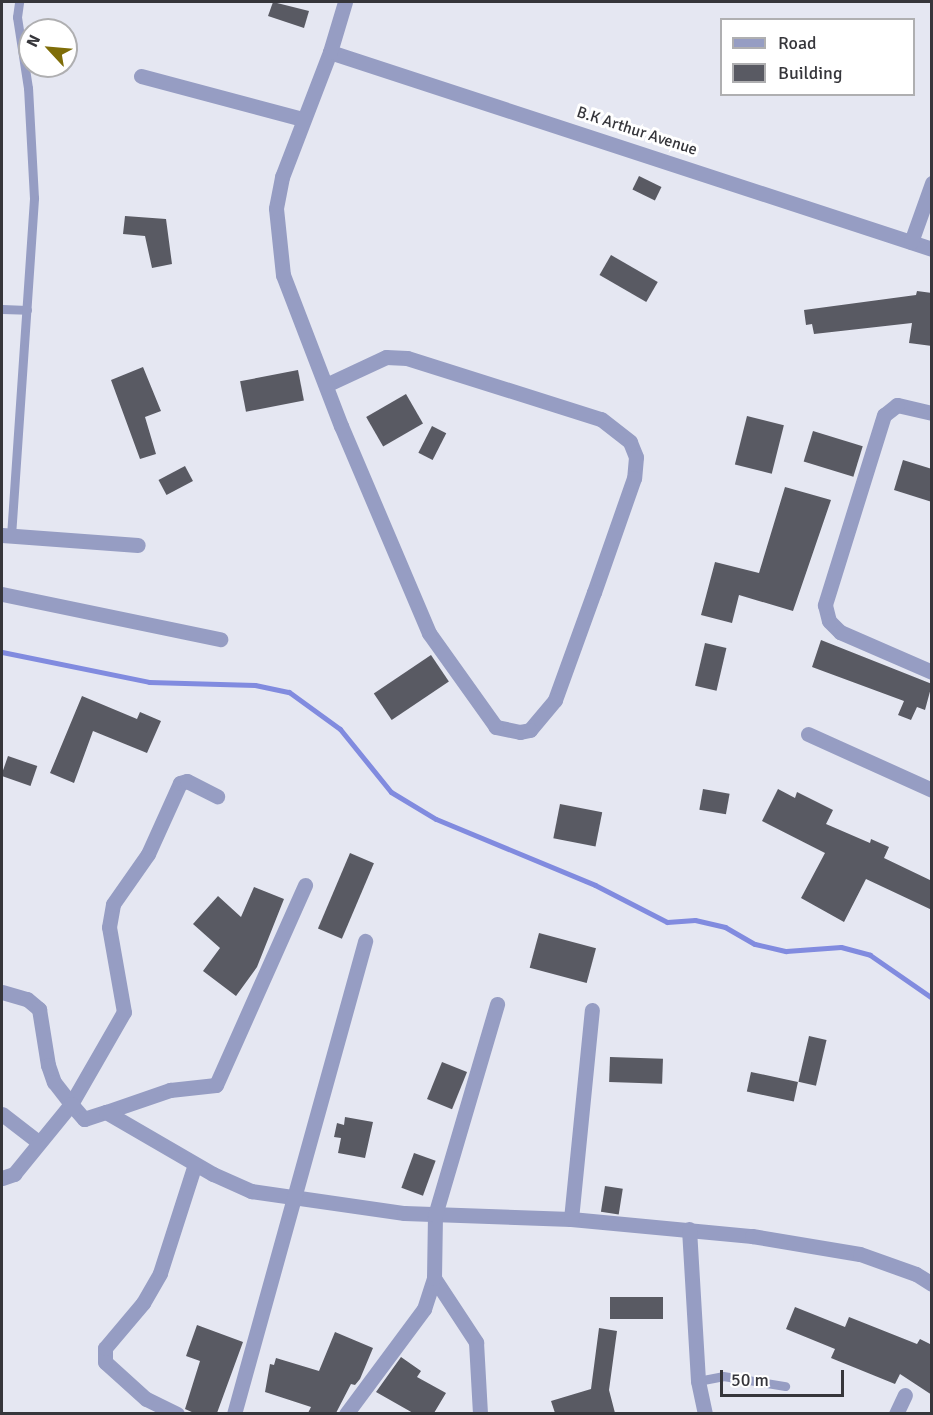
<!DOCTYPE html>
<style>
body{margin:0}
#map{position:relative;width:933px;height:1415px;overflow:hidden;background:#e5e7f2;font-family:Signika,sans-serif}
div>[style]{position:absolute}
.stream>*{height:5px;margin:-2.5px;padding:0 2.5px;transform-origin:2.5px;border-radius:2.5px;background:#818bdf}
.building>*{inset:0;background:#595a63;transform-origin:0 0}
.lane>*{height:9px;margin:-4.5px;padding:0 4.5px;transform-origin:4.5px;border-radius:4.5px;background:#969dc3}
.street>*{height:15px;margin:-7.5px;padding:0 7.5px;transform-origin:7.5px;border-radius:7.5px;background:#969dc3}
span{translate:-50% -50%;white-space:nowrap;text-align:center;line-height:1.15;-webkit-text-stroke:6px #fff;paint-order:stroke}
.street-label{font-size:16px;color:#36363b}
.frame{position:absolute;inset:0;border:3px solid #36363b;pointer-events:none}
.legend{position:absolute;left:720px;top:18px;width:195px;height:78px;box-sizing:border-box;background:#fff;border:2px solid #afafb1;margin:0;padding:8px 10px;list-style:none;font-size:18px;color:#36363b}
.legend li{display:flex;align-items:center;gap:12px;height:30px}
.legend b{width:30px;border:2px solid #afafb1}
.north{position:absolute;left:18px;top:18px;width:60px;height:60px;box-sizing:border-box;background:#fff;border:2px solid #afafb1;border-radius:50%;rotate:296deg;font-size:16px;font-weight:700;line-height:24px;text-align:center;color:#36363b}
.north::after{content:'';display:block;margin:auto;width:21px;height:27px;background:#7f6d08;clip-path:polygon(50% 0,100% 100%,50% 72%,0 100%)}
.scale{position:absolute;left:720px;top:1370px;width:124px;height:27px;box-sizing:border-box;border:3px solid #36363b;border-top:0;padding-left:8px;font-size:18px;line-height:21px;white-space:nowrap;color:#36363b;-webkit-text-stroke:4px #fff;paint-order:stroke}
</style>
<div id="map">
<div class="stream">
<div style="left:2px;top:652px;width:150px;rotate:11.5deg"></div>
<div style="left:149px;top:682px;width:106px;rotate:1.6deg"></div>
<div style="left:255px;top:685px;width:35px;rotate:12deg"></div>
<div style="left:289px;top:692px;width:63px;rotate:36deg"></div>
<div style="left:340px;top:729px;width:81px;rotate:51deg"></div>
<div style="left:391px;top:792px;width:52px;rotate:31deg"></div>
<div style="left:436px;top:819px;width:172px;rotate:22.5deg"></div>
<div style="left:595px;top:885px;width:81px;rotate:27.2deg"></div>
<div style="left:667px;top:922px;width:28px;rotate:-4deg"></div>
<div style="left:695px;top:920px;width:31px;rotate:13deg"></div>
<div style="left:725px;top:927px;width:34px;rotate:30deg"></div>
<div style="left:755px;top:944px;width:32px;rotate:13deg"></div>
<div style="left:786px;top:951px;width:55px;rotate:-4.2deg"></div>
<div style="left:841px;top:947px;width:30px;rotate:15deg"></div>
<div style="left:870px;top:955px;width:75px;rotate:34.7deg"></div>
</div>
<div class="building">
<div style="clip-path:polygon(273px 2px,309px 11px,304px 28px,268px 16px)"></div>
<div style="left:639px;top:176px;width:25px;height:15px;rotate:26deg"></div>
<div style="clip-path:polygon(125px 216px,166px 219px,172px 264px,152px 268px,145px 236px,123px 234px)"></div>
<div style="left:611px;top:255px;width:54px;height:23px;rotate:30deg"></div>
<div style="clip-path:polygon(917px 291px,932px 293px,932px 346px,909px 343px,912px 323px,814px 334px,812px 324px,806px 325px,804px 310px,916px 295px)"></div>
<div style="clip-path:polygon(143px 367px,161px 411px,145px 417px,156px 454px,140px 459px,111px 380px)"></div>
<div style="left:298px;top:370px;width:31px;height:59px;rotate:79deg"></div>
<div style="left:406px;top:394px;width:34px;height:46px;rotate:60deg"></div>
<div style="left:747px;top:416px;width:38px;height:50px;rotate:14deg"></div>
<div style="left:432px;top:426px;width:16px;height:30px;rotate:27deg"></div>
<div style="left:813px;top:431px;width:52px;height:32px;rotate:17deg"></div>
<div style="clip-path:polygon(903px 460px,932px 469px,932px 502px,894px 490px)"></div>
<div style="left:185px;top:466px;width:17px;height:30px;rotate:62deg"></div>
<div style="clip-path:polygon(785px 487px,831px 500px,793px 611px,739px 595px,732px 623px,701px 615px,715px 562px,759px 573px)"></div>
<div style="clip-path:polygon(821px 640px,932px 684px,925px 710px,917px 707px,911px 720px,898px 715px,904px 701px,812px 667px)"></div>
<div style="left:705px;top:643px;width:22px;height:44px;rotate:13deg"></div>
<div style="left:431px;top:655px;width:32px;height:69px;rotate:56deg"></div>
<div style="clip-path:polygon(82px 696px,137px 719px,140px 712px,161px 721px,147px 753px,93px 731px,74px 783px,50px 773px)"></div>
<div style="left:8px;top:756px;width:31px;height:21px;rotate:19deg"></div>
<div style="left:703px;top:789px;width:27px;height:21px;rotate:10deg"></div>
<div style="clip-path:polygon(778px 789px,795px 798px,797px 792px,833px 810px,826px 824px,870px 843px,871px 839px,889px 847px,884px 858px,932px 881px,932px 910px,866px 879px,844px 922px,801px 898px,825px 853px,762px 821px)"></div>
<div style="left:560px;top:804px;width:43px;height:35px;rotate:11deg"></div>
<div style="left:350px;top:853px;width:26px;height:82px;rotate:23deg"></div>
<div style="clip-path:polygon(254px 887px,284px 899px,257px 967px,236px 996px,203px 971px,220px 948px,193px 924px,218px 896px,241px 917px)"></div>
<div style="left:539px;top:933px;width:59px;height:36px;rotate:15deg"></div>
<div style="left:809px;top:1036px;width:18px;height:47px;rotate:13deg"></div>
<div style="left:610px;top:1057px;width:53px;height:25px;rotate:2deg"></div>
<div style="left:442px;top:1062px;width:27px;height:40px;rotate:22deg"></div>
<div style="left:751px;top:1072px;width:48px;height:20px;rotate:12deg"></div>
<div style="clip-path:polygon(345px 1117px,373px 1122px,365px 1158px,338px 1153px,341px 1138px,334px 1137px,337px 1123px,344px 1125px)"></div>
<div style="left:414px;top:1153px;width:23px;height:37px;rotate:20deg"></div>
<div style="left:605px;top:1186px;width:18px;height:26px;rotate:9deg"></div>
<div style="left:663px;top:1297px;width:22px;height:53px;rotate:90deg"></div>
<div style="clip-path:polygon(795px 1307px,845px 1327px,849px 1317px,917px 1344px,920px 1339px,932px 1345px,932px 1395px,900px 1374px,895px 1384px,831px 1358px,835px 1349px,786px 1329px)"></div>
<div style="clip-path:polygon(197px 1325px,243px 1342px,217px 1413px,194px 1413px,185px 1409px,200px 1361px,186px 1356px)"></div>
<div style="clip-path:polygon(599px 1328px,617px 1331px,609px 1390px,615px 1413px,555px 1413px,551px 1401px,591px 1389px)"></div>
<div style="clip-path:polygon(335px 1332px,373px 1348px,360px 1379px,355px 1385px,351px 1384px,336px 1413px,308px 1413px,311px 1407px,265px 1392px,270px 1364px,274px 1365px,276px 1358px,319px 1371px)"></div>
<div style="clip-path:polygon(401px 1357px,421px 1371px,417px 1377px,446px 1393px,434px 1413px,413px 1413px,376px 1392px)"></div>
</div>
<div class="lane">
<div style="left:2px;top:309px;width:25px;rotate:2deg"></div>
<div style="left:11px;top:536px;width:339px;rotate:-86.1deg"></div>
<div style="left:34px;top:198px;width:110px;rotate:-93.1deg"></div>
<div style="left:28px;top:88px;width:72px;rotate:-98.8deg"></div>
<div style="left:17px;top:17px;width:15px;rotate:-82deg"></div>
<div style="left:698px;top:1381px;width:25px;rotate:-11deg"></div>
<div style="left:723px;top:1376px;width:63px;rotate:9.2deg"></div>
</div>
<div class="street">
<div style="left:330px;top:52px;width:633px;rotate:18.12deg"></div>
<div style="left:141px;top:76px;width:168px;rotate:14.9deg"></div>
<div style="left:911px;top:242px;width:63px;rotate:-70.4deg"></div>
<div style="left:326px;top:385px;width:66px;rotate:-25deg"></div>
<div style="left:386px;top:357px;width:21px;rotate:3deg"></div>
<div style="left:407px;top:358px;width:203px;rotate:17.5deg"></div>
<div style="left:601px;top:419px;width:37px;rotate:38deg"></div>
<div style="left:630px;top:442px;width:16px;rotate:68deg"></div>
<div style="left:636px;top:457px;width:21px;rotate:95deg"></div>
<div style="left:634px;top:478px;width:121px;rotate:109.3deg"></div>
<div style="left:594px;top:592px;width:115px;rotate:109.9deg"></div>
<div style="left:555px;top:700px;width:39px;rotate:130deg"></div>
<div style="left:530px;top:730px;width:10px;rotate:169deg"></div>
<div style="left:520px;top:732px;width:25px;rotate:-168deg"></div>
<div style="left:496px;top:727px;width:115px;rotate:-125.5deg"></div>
<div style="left:429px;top:633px;width:225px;rotate:-113deg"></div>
<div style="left:341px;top:426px;width:162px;rotate:-111deg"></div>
<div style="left:283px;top:275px;width:67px;rotate:-96deg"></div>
<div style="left:276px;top:208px;width:32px;rotate:-79deg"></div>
<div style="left:282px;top:177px;width:134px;rotate:-69deg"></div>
<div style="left:330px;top:52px;width:52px;rotate:-73.3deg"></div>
<div style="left:932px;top:413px;width:36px;rotate:-167deg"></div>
<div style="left:897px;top:405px;width:16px;rotate:142deg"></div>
<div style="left:884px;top:415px;width:199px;rotate:107.3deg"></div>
<div style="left:825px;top:605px;width:16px;rotate:76deg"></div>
<div style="left:829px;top:621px;width:16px;rotate:45deg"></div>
<div style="left:840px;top:632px;width:100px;rotate:23.5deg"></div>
<div style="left:2px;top:535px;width:136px;rotate:4.2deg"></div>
<div style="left:2px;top:594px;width:223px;rotate:11.7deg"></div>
<div style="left:808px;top:734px;width:136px;rotate:24.3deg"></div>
<div style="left:2px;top:992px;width:26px;rotate:16deg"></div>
<div style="left:27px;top:999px;width:16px;rotate:40deg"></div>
<div style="left:39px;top:1009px;width:57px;rotate:80.9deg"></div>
<div style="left:48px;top:1065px;width:18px;rotate:71deg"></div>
<div style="left:54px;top:1082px;width:28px;rotate:52deg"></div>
<div style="left:71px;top:1104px;width:106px;rotate:-60.1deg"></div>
<div style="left:124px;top:1012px;width:86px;rotate:-100deg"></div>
<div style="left:109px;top:927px;width:23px;rotate:-80deg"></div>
<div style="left:113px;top:904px;width:61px;rotate:-55deg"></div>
<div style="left:148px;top:854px;width:78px;rotate:-65.7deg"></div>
<div style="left:180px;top:783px;width:7px;rotate:-16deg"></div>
<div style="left:187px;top:781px;width:34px;rotate:27deg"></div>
<div style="left:106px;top:1112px;width:68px;rotate:-19deg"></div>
<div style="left:170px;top:1090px;width:46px;rotate:-6.2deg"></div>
<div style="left:216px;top:1085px;width:219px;rotate:-66deg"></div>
<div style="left:2px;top:1114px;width:44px;rotate:37.6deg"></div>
<div style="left:2px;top:1178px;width:13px;rotate:-18deg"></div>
<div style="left:14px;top:1174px;width:90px;rotate:-50.8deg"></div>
<div style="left:71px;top:1104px;width:20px;rotate:49deg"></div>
<div style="left:84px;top:1119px;width:23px;rotate:-18deg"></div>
<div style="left:106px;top:1112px;width:124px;rotate:30.1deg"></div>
<div style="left:213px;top:1174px;width:42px;rotate:24.1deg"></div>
<div style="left:251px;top:1191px;width:155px;rotate:8.2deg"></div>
<div style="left:404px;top:1213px;width:167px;rotate:2.1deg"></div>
<div style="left:571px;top:1219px;width:182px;rotate:5.4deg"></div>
<div style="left:752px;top:1236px;width:109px;rotate:9.5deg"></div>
<div style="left:860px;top:1254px;width:59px;rotate:19.7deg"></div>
<div style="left:916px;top:1274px;width:19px;rotate:32deg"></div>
<div style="left:571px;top:1219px;width:210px;rotate:-84.3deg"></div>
<div style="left:689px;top:1229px;width:152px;rotate:86.6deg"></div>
<div style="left:698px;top:1381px;width:34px;rotate:78deg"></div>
<div style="left:434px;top:1278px;width:77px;rotate:56.7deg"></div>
<div style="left:476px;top:1342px;width:72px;rotate:86.8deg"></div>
<div style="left:177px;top:1414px;width:34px;rotate:-154deg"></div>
<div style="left:146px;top:1399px;width:55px;rotate:-137.9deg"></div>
<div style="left:105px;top:1362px;width:14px;rotate:-90deg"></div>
<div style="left:105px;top:1348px;width:59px;rotate:-49.8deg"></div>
<div style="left:143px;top:1303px;width:34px;rotate:-60deg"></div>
<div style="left:160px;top:1273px;width:114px;rotate:-72.2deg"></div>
<div style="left:234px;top:1414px;width:491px;rotate:-74.5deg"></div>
<div style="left:346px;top:1414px;width:131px;rotate:-53.4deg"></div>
<div style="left:424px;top:1309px;width:33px;rotate:-72deg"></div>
<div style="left:434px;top:1278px;width:63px;rotate:-89.1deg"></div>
<div style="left:435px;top:1215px;width:220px;rotate:-73.6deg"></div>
<div style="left:896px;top:1414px;width:21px;rotate:-65deg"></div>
</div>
<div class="street-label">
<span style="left:637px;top:131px;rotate:18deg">B.K Arthur Avenue</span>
</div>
<div class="frame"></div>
<ul class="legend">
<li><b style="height:8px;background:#969dc3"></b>Road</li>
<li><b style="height:16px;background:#595a63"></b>Building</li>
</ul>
<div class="north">N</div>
<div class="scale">50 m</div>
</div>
